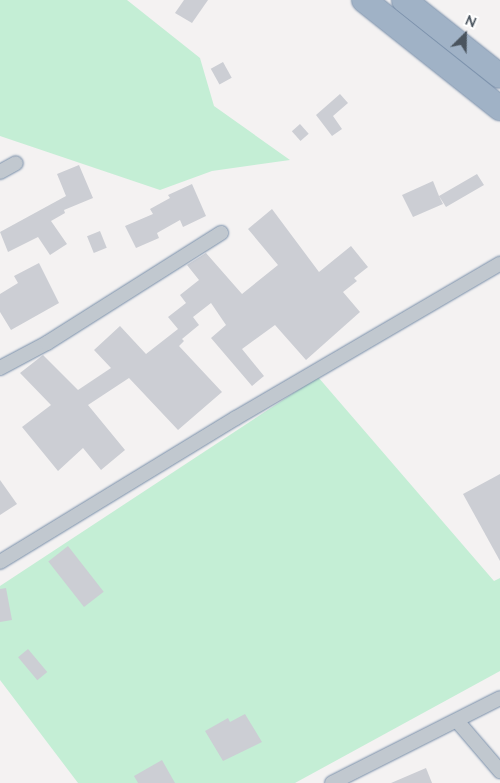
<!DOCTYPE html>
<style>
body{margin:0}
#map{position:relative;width:500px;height:783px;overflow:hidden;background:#f4f2f2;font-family:Mulish,sans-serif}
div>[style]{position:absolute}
.green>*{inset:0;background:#c4eed5}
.building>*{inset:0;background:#ccced4;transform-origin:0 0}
.roads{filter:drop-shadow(0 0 1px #788ea9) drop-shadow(0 0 1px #788ea9)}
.minor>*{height:14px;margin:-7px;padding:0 7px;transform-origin:7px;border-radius:7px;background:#c1c8cf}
.trunk>*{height:24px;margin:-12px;padding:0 12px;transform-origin:12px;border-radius:12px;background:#a0b2c6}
span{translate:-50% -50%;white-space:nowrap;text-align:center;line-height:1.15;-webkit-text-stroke:4px #fff;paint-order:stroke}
.north{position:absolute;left:440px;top:10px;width:50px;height:50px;-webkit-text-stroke:4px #fff;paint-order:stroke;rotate:23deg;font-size:14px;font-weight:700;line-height:20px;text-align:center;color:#4a545e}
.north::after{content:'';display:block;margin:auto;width:18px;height:22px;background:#4a545e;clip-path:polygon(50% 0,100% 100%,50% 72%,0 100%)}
</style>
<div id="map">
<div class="green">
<div style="clip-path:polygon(0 0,127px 0,200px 58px,214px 106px,290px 160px,212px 171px,160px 190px,0 136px)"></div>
<div style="clip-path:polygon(318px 377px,494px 581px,500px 578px,500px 671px,295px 783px,78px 783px,0 680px,0 586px)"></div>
</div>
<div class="building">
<div style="clip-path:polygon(184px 0,208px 0,192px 23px,175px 13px)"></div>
<div style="left:223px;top:62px;width:18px;height:14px;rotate:61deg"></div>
<div style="clip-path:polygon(340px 94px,348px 103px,333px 116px,342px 129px,332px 136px,316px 115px)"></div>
<div style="left:300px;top:124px;width:13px;height:11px;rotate:48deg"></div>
<div style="clip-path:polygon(79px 165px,93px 198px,64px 210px,65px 213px,51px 221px,67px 244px,50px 255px,38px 237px,8px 252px,0 232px,66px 196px,57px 174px)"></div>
<div style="clip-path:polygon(477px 174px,484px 185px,446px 207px,439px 196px,443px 204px,413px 217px,402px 195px,433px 181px,439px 196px)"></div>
<div style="clip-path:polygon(192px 184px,206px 216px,183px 227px,180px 220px,157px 233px,159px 238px,136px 248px,125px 226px,153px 214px,150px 209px,170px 198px,168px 195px)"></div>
<div style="clip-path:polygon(272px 209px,319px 272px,351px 246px,368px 267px,354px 278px,357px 281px,343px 292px,360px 312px,306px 360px,275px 325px,242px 349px,264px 376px,252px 386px,211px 338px,226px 325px,211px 303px,193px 317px,199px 325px,182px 339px,184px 341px,179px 346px,222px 392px,178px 430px,129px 378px,88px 405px,125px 450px,101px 470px,83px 448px,58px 471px,22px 427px,51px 405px,20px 373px,43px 355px,78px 390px,111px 368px,94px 350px,120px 326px,146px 354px,178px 329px,168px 317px,186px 303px,180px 295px,199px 280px,187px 265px,206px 253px,242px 294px,278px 265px,248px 229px)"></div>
<div style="left:100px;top:231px;width:18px;height:14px;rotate:68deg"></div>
<div style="clip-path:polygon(39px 263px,59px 303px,11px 330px,0 312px,0 294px,18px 283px,14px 276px)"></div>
<div style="clip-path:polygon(500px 474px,500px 561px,463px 494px)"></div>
<div style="clip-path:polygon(0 480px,17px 504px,0 515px)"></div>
<div style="left:68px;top:546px;width:58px;height:25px;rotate:52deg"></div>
<div style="clip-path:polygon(6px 588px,12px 620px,0 622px,0 589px)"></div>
<div style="left:28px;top:649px;width:30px;height:13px;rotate:50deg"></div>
<div style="clip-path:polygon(245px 714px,262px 742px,223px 761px,205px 731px,228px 718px,230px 722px)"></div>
<div style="clip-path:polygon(162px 760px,175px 783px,138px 783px,134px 776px)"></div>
<div style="clip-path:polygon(426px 768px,432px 783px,391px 783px)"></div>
</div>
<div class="roads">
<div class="minor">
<div style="left:0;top:172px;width:18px;rotate:-29deg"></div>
<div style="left:0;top:368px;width:53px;rotate:-28deg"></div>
<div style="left:47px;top:343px;width:206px;rotate:-32.3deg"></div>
<div style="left:0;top:562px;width:276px;rotate:-31.4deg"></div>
<div style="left:236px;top:418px;width:306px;rotate:-30.3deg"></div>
<div style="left:458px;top:722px;width:65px;rotate:49.4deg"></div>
<div style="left:332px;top:783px;width:188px;rotate:-26.8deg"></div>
</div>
<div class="trunk">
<div style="left:364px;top:0;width:174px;rotate:38.5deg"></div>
<div style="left:404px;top:0;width:122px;rotate:38.4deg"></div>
</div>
</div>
<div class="north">N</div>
</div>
